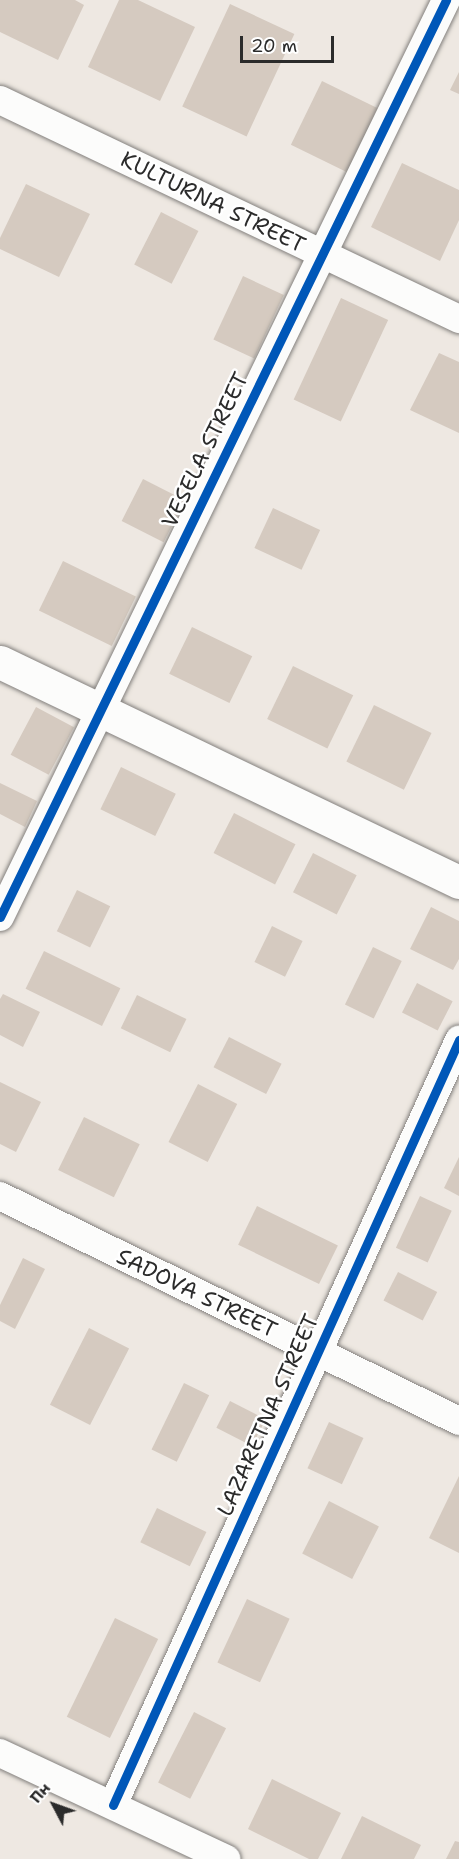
<!DOCTYPE html>
<meta charset="utf-8">
<style>
body{margin:0}
#map{position:relative;width:459px;height:1859px;overflow:hidden;background:#eee8e2;font-family:"Shantell Sans",sans-serif}
div>[style]{position:absolute}
.building>*{inset:0;background:#d5cac0;transform-origin:0 0}
.roads{filter:drop-shadow(0 0 2px #83807d) drop-shadow(0 0 2px #83807d)}
.street>*{height:28px;margin:-14px;padding:0 14px;transform-origin:14px;border-radius:14px;background:#fcfcfb}
.secondary>*{height:33px;margin:-16.5px;padding:0 16.5px;transform-origin:16.5px;border-radius:16.5px;background:#fcfcfb}
.cycleway>*{height:9px;margin:-4.5px;padding:0 4.5px;transform-origin:4.5px;border-radius:4.5px;background:#0057b8}
span{translate:-50% -50%;white-space:nowrap;text-align:center;line-height:1.15;-webkit-text-stroke:5px #fff;paint-order:stroke}
.street-label{font-size:22px;color:#2b2b2b}
.north{position:absolute;left:24px;top:1775px;width:60px;height:60px;-webkit-text-stroke:4px #fff;paint-order:stroke;rotate:311deg;font-size:16px;font-weight:700;line-height:24px;text-align:center;color:#2b2b2b}
.north::after{content:'';display:block;margin:auto;width:21px;height:27px;background:#2b2b2b;clip-path:polygon(50% 0,100% 100%,50% 72%,0 100%)}
.scale{position:absolute;left:240px;top:36px;width:94px;height:27px;box-sizing:border-box;border:3px solid #2b2b2b;border-top:0;padding-left:8px;font-size:18px;line-height:21px;white-space:nowrap;color:#2b2b2b;-webkit-text-stroke:4px #fff;paint-order:stroke}
</style>
<div id="map">
<div class="building">
<div style="clip-path:polygon(0 0,75px 0,84px 5px,58px 60px,0 32px)"></div>
<div style="clip-path:polygon(119px 0,138px 0,195px 27px,160px 101px,88px 67px)"></div>
<div style="left:230px;top:4px;width:71px;height:113px;rotate:25deg"></div>
<div style="clip-path:polygon(459px 72px,459px 94px,450px 90px)"></div>
<div style="left:322px;top:81px;width:62px;height:71px;rotate:26deg"></div>
<div style="clip-path:polygon(402px 163px,459px 190px,459px 220px,440px 261px,371px 227px)"></div>
<div style="clip-path:polygon(26px 184px,90px 214px,59px 277px,0 249px,0 238px)"></div>
<div style="left:161px;top:212px;width:42px;height:59px;rotate:27deg"></div>
<div style="left:243px;top:276px;width:45px;height:70px;rotate:25deg"></div>
<div style="left:341px;top:298px;width:52px;height:112px;rotate:25deg"></div>
<div style="clip-path:polygon(439px 353px,459px 362px,459px 433px,410px 410px)"></div>
<div style="left:143px;top:479px;width:47px;height:47px;rotate:27deg"></div>
<div style="left:273px;top:508px;width:52px;height:44px;rotate:25deg"></div>
<div style="left:63px;top:561px;width:81px;height:55px;rotate:26deg"></div>
<div style="left:192px;top:627px;width:67px;height:52px;rotate:26deg"></div>
<div style="left:293px;top:666px;width:67px;height:59px;rotate:26deg"></div>
<div style="left:374px;top:705px;width:64px;height:63px;rotate:26deg"></div>
<div style="left:36px;top:707px;width:43px;height:54px;rotate:28deg"></div>
<div style="left:121px;top:767px;width:61px;height:47px;rotate:26deg"></div>
<div style="clip-path:polygon(0 783px,37px 801px,25px 827px,0 814px)"></div>
<div style="left:234px;top:813px;width:69px;height:45px;rotate:27deg"></div>
<div style="left:313px;top:853px;width:49px;height:44px;rotate:27deg"></div>
<div style="left:77px;top:890px;width:37px;height:46px;rotate:26deg"></div>
<div style="clip-path:polygon(431px 907px,459px 921px,459px 959px,453px 970px,410px 949px)"></div>
<div style="left:272px;top:926px;width:34px;height:40px;rotate:26deg"></div>
<div style="left:373px;top:947px;width:32px;height:64px;rotate:26deg"></div>
<div style="left:44px;top:951px;width:85px;height:42px;rotate:26deg"></div>
<div style="left:417px;top:983px;width:40px;height:33px;rotate:27deg"></div>
<div style="clip-path:polygon(3px 994px,40px 1012px,23px 1047px,0 1035px,0 999px)"></div>
<div style="left:137px;top:995px;width:55px;height:37px;rotate:26deg"></div>
<div style="left:229px;top:1037px;width:59px;height:34px;rotate:27deg"></div>
<div style="clip-path:polygon(0 1082px,41px 1102px,16px 1152px,0 1144px)"></div>
<div style="left:198px;top:1084px;width:44px;height:65px;rotate:27deg"></div>
<div style="left:84px;top:1117px;width:62px;height:59px;rotate:26deg"></div>
<div style="clip-path:polygon(459px 1157px,459px 1196px,444px 1188px)"></div>
<div style="left:420px;top:1196px;width:35px;height:57px;rotate:25deg"></div>
<div style="left:257px;top:1206px;width:90px;height:43px;rotate:26deg"></div>
<div style="clip-path:polygon(23px 1258px,45px 1269px,15px 1329px,0 1321px,0 1305px)"></div>
<div style="left:398px;top:1272px;width:44px;height:32px;rotate:27deg"></div>
<div style="left:89px;top:1328px;width:45px;height:86px;rotate:27deg"></div>
<div style="left:184px;top:1383px;width:28px;height:74px;rotate:26deg"></div>
<div style="left:230px;top:1401px;width:40px;height:30px;rotate:27deg"></div>
<div style="left:329px;top:1422px;width:38px;height:51px;rotate:25deg"></div>
<div style="clip-path:polygon(459px 1476px,459px 1553px,429px 1538px)"></div>
<div style="left:329px;top:1501px;width:56px;height:59px;rotate:27deg"></div>
<div style="left:157px;top:1508px;width:55px;height:38px;rotate:26deg"></div>
<div style="left:247px;top:1599px;width:47px;height:70px;rotate:25deg"></div>
<div style="left:115px;top:1618px;width:48px;height:110px;rotate:26deg"></div>
<div style="left:194px;top:1712px;width:36px;height:79px;rotate:27deg"></div>
<div style="clip-path:polygon(272px 1779px,341px 1813px,318px 1859px,309px 1859px,248px 1829px)"></div>
<div style="clip-path:polygon(362px 1816px,421px 1845px,414px 1859px,341px 1859px)"></div>
<div style="clip-path:polygon(455px 1841px,459px 1842px,459px 1859px,446px 1859px)"></div>
</div>
<div class="roads">
<div class="street">
<div style="left:0;top:100px;width:509px;rotate:25.51deg"></div>
<div style="left:0;top:917px;width:1020px;rotate:-64.06deg"></div>
<div style="left:0;top:1196px;width:511px;rotate:26.11deg"></div>
<div style="left:0;top:1753px;width:250px;rotate:25.1deg"></div>
<div style="left:113px;top:1805px;width:840px;rotate:-65.66deg"></div>
</div>
<div class="secondary">
<div style="left:0;top:662px;width:509px;rotate:25.61deg"></div>
</div>
</div>
<div class="cycleway">
<div style="left:0;top:917px;width:1020px;rotate:-64.06deg"></div>
<div style="left:113px;top:1805px;width:840px;rotate:-65.66deg"></div>
</div>
<div class="street-label">
<span style="left:213px;top:202px;rotate:26deg">KULTURNA STREET</span>
<span style="left:205px;top:450px;rotate:-64deg">VESELA STREET</span>
<span style="left:197px;top:1293px;rotate:26deg">SADOVA STREET</span>
<span style="left:268px;top:1415px;rotate:-66deg">LAZARETNA STREET</span>
</div>
<div class="north">Пн</div>
<div class="scale">20 m</div>
</div>
